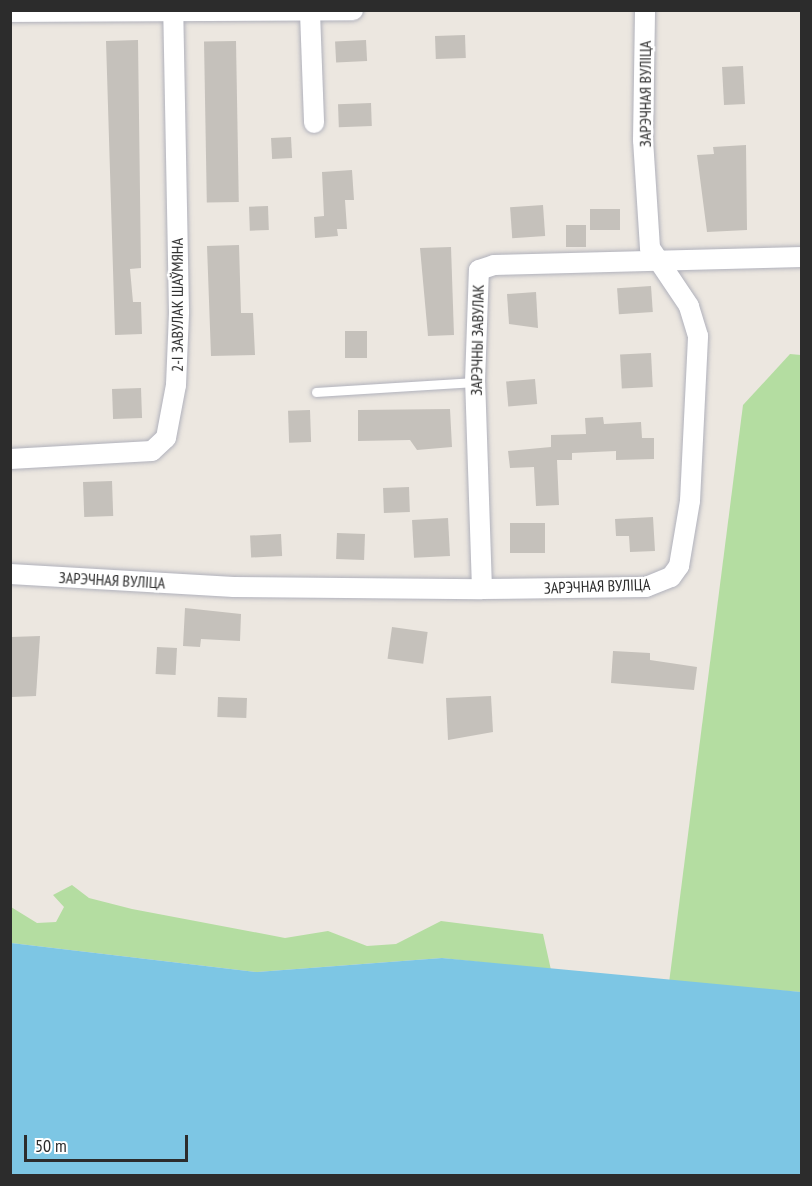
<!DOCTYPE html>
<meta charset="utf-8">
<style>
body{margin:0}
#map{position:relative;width:812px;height:1186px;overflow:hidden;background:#ece7e0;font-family:"PT Sans Narrow",sans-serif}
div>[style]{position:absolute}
.green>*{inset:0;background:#b4dda1}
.water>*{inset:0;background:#7dc6e4}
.building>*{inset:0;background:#c5c1bb;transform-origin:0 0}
.roads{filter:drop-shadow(0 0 2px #b0b1bb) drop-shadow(0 0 2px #b0b1bb)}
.service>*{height:9px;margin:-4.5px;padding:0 4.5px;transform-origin:4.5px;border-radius:4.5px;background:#fff}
.minor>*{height:20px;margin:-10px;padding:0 10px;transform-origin:10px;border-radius:10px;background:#fff}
span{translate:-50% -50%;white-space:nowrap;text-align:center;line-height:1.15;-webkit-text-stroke:4.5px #fff;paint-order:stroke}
.street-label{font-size:16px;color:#2c2c2c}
.frame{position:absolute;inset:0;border:12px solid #2c2c2c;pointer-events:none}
.scale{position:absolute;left:24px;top:1135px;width:164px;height:27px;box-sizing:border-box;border:3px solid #2c2c2c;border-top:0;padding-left:8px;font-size:18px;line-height:21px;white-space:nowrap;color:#2c2c2c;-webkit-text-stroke:4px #fff;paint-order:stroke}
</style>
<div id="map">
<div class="green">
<div style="clip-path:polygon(790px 354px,801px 355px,801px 992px,669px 983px,743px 405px)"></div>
<div style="clip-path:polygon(72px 885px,89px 898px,132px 909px,285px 938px,328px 931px,367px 946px,396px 944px,441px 921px,543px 934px,551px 970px,442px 958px,257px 972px,11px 943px,11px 907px,37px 923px,56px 922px,64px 907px,53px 895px)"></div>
</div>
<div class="water">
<div style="clip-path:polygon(11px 943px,257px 972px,442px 958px,801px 992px,801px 1175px,11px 1175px)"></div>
</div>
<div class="building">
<div style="left:465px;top:35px;width:23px;height:30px;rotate:88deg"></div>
<div style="clip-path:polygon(138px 40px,141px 268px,130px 269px,133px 302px,141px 302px,142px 334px,115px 335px,106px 41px)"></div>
<div style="left:366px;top:40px;width:21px;height:31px;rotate:87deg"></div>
<div style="left:236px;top:41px;width:161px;height:32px;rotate:89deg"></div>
<div style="left:743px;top:66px;width:38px;height:21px;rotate:87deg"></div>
<div style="left:371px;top:103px;width:23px;height:33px;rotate:88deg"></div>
<div style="left:291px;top:137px;width:21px;height:20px;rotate:87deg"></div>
<div style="clip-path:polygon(746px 145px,747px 230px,707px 232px,697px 155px,714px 154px,713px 147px)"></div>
<div style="clip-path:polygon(352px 170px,354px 200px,345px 200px,347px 229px,337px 229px,338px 236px,315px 238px,314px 217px,324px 216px,322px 172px)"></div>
<div style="left:543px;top:205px;width:31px;height:33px;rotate:86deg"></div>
<div style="left:268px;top:206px;width:24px;height:19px;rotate:88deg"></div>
<div style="left:590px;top:209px;width:30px;height:21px"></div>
<div style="left:566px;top:225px;width:20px;height:22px"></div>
<div style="clip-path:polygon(239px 245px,241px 313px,253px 313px,255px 355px,211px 356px,207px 246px)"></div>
<div style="clip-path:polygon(451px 247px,454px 335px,428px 336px,420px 248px)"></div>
<div style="left:651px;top:286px;width:26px;height:34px;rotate:86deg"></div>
<div style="clip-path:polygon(536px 292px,538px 328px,509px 324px,507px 294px)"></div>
<div style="left:345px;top:331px;width:22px;height:27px"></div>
<div style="left:651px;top:353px;width:34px;height:31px;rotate:87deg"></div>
<div style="left:535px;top:379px;width:25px;height:29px;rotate:85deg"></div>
<div style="left:141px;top:388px;width:30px;height:29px;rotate:88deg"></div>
<div style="clip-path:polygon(450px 409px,452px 447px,417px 450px,410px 440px,358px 441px,358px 410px)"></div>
<div style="left:310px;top:410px;width:32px;height:22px;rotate:88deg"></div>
<div style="clip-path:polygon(603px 417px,604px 424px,641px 422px,642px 438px,654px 438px,654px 459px,616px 460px,616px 451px,572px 453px,572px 460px,557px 460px,559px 505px,536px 506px,534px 467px,510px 468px,508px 451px,551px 447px,551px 435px,586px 434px,585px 418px)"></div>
<div style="left:112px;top:481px;width:35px;height:29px;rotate:88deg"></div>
<div style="left:409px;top:487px;width:25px;height:26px;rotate:88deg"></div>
<div style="clip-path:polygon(653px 517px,655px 551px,630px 552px,629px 536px,616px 536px,615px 519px)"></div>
<div style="left:448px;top:518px;width:38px;height:36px;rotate:87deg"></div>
<div style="left:510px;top:523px;width:35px;height:30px"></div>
<div style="left:337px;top:533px;width:28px;height:26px;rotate:2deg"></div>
<div style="left:281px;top:534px;width:22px;height:31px;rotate:87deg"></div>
<div style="clip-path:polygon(185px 608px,241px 614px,240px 641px,201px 639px,200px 647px,183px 646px)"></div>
<div style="left:392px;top:627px;width:36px;height:32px;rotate:8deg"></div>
<div style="clip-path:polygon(40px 636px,36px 696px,12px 697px,11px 637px)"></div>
<div style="left:157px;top:647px;width:20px;height:27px;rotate:3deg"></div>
<div style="clip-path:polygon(613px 651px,650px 653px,650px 660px,697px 667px,694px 690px,611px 683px)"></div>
<div style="clip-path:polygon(491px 696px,493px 732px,448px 740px,446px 698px)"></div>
<div style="left:218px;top:697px;width:29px;height:20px;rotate:2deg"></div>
</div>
<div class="roads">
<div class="service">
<div style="left:316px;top:392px;width:159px;rotate:-3.6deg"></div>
</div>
<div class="minor">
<div style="left:10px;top:12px;width:343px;rotate:-0.3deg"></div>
<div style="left:310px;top:12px;width:111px;rotate:87.9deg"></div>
<div style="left:10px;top:459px;width:142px;rotate:-3.2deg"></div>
<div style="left:152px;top:451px;width:19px;rotate:-43deg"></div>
<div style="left:166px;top:438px;width:54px;rotate:-79.3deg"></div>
<div style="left:176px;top:385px;width:73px;rotate:-87.6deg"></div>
<div style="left:179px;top:312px;width:302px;rotate:-91.1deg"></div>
<div style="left:10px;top:574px;width:224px;rotate:3.3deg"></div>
<div style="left:234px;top:587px;width:248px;rotate:0.5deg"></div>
<div style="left:482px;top:589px;width:164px;rotate:-0.7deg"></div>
<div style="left:646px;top:587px;width:27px;rotate:-22deg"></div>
<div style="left:671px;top:577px;width:14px;rotate:-54deg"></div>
<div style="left:679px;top:566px;width:66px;rotate:-80.4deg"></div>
<div style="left:690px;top:501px;width:165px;rotate:-87.2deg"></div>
<div style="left:698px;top:336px;width:31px;rotate:-107deg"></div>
<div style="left:689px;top:306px;width:70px;rotate:-123.9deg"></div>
<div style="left:650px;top:248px;width:108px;rotate:-93.7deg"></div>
<div style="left:643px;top:140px;width:130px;rotate:-89.1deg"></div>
<div style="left:482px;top:589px;width:207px;rotate:-91.9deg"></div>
<div style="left:475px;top:382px;width:112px;rotate:-88deg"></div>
<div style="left:479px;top:270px;width:16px;rotate:-18deg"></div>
<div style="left:494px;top:265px;width:308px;rotate:-1.5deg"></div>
</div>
</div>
<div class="street-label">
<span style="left:645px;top:94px;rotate:-90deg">ЗАРЭЧНАЯ ВУЛІЦА</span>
<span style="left:177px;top:305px;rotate:-90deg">2-І ЗАВУЛАК ШАЎМЯНА</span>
<span style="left:477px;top:340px;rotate:-89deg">ЗАРЭЧНЫ ЗАВУЛАК</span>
<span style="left:112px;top:580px;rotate:3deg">ЗАРЭЧНАЯ ВУЛІЦА</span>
<span style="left:597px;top:586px;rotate:-2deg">ЗАРЭЧНАЯ ВУЛІЦА</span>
</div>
<div class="frame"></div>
<div class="scale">50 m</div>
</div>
